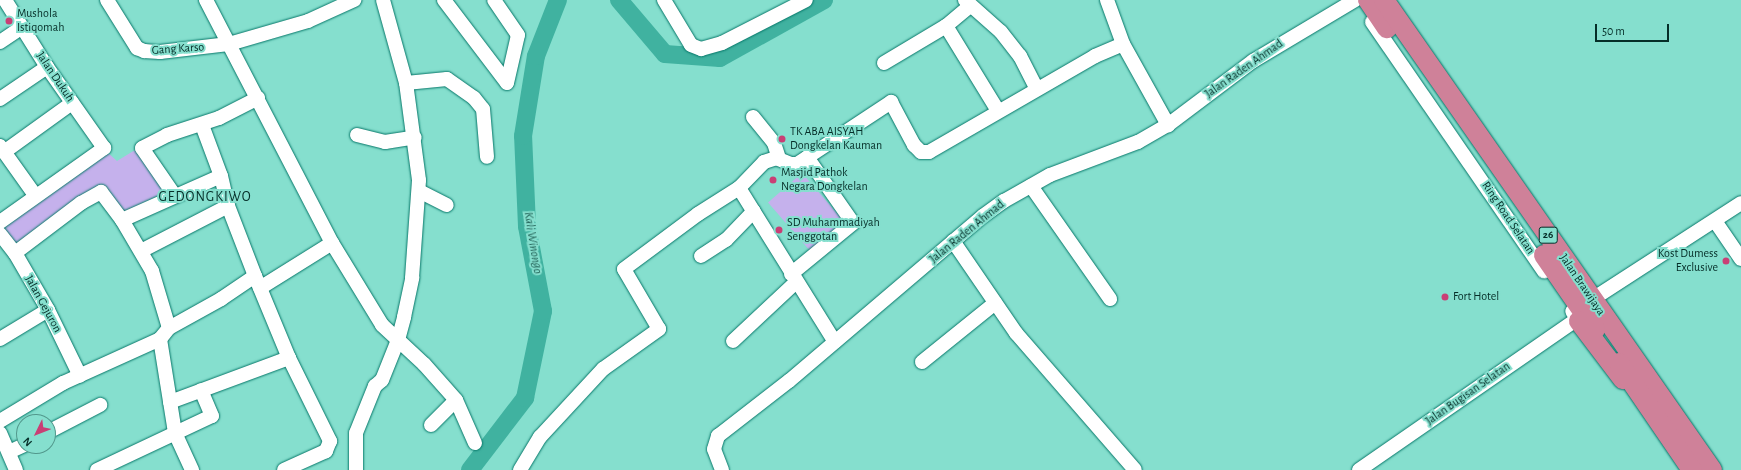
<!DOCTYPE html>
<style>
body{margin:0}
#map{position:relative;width:1741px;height:470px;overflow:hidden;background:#85dfce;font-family:"Alegreya Sans",sans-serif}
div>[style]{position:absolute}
.green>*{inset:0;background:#c5b1ec;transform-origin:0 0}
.river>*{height:18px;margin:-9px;padding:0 9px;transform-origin:9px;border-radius:9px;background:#40b2a0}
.roads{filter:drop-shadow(0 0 1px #077769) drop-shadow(0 0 1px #077769)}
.minor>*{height:14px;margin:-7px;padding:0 7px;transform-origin:7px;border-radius:7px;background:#fff}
.highway>*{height:20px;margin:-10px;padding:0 10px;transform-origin:10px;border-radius:10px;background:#cf8199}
.dots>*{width:11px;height:11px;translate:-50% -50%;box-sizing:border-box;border:2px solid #85dfce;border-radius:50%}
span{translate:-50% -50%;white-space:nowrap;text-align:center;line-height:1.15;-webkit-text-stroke:4px #85dfce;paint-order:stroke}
.shield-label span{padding:1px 3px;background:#85dfce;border:1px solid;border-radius:3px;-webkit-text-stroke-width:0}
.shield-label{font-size:11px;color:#052e28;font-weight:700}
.poi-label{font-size:12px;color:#052e28}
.left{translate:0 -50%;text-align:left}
.right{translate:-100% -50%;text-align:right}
.street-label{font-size:12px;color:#052e28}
.water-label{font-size:13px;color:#1f5d53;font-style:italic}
.quarter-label{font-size:14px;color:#052e28;letter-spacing:1px}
.north{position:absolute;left:16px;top:414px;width:40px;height:40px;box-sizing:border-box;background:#85dfce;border:1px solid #52988c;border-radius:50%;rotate:227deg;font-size:11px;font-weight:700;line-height:16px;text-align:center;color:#052e28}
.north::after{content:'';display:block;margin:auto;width:14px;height:18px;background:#c93f75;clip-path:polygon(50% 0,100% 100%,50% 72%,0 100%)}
.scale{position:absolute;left:1595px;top:24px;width:74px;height:18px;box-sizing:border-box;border:2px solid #052e28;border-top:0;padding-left:5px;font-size:12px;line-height:14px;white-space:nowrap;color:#052e28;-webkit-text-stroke:3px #85dfce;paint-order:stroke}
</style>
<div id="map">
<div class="green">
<div style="clip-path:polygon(140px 147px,169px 190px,118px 215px,101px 192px,16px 246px,0 226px,106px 151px,117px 161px)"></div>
<div style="left:802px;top:173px;width:65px;height:45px;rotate:49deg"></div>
</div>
<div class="river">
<div style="left:619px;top:0;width:71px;rotate:49.6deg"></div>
<div style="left:665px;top:54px;width:55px;rotate:4.2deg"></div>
<div style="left:720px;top:58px;width:119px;rotate:-29.1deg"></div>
<div style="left:470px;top:470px;width:91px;rotate:-52.6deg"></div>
<div style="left:525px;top:398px;width:89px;rotate:-78.3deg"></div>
<div style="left:543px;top:311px;width:86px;rotate:-100.7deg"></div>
<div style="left:527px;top:226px;width:90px;rotate:-92.5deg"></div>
<div style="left:523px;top:136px;width:81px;rotate:-80.8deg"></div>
<div style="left:536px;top:56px;width:60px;rotate:-68.6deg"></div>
</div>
<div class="roads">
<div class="minor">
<div style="left:107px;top:0;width:57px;rotate:58deg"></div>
<div style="left:137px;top:48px;width:8px;rotate:23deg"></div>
<div style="left:144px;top:51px;width:16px;rotate:4deg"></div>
<div style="left:160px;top:52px;width:69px;rotate:-6.6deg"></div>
<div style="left:229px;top:44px;width:82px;rotate:-16.2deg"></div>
<div style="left:308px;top:21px;width:51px;rotate:-24.5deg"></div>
<div style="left:206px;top:0;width:274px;rotate:62.6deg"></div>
<div style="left:332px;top:243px;width:96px;rotate:58.6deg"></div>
<div style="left:382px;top:325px;width:57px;rotate:42.9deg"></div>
<div style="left:424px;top:364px;width:48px;rotate:48.4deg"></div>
<div style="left:456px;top:400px;width:47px;rotate:66.2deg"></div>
<div style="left:444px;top:0;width:104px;rotate:52.8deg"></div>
<div style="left:507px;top:83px;width:49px;rotate:-77.1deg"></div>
<div style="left:518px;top:35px;width:42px;rotate:-124.4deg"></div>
<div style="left:664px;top:0;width:52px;rotate:59deg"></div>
<div style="left:691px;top:45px;width:11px;rotate:22deg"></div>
<div style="left:701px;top:49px;width:22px;rotate:-16deg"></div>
<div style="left:722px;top:43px;width:94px;rotate:-27.1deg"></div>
<div style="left:965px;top:0;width:48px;rotate:41.6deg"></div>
<div style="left:1001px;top:32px;width:31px;rotate:52deg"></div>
<div style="left:1020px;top:56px;width:37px;rotate:63deg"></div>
<div style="left:1107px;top:0;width:47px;rotate:70deg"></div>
<div style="left:1123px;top:44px;width:93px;rotate:60.9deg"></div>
<div style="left:1372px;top:22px;width:303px;rotate:55.4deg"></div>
<div style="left:946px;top:26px;width:100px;rotate:58.5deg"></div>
<div style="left:0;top:42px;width:27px;rotate:-34deg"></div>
<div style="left:884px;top:63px;width:72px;rotate:-30.8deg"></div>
<div style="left:946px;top:26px;width:31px;rotate:-40deg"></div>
<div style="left:406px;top:83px;width:41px;rotate:-5.6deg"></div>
<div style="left:447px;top:79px;width:33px;rotate:35deg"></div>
<div style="left:474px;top:98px;width:14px;rotate:51deg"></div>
<div style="left:483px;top:109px;width:48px;rotate:85.2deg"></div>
<div style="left:0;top:99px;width:57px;rotate:-34.2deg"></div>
<div style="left:753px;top:117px;width:33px;rotate:51deg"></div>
<div style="left:774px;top:143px;width:16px;rotate:72deg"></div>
<div style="left:202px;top:125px;width:54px;rotate:69.6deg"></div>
<div style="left:357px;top:135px;width:29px;rotate:14deg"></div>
<div style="left:385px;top:142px;width:30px;rotate:-9deg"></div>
<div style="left:0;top:146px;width:60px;rotate:54.5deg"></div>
<div style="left:4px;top:152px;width:84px;rotate:-35.8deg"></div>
<div style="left:1031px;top:186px;width:138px;rotate:55deg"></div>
<div style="left:739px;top:188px;width:181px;rotate:58.1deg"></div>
<div style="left:419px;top:191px;width:31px;rotate:27deg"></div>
<div style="left:175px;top:196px;width:58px;rotate:-124.5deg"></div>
<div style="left:142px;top:148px;width:28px;rotate:-27deg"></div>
<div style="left:167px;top:135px;width:55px;rotate:-18.1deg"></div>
<div style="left:219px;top:118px;width:44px;rotate:-27.1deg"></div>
<div style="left:122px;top:220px;width:108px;rotate:-24deg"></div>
<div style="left:221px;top:176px;width:31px;rotate:77deg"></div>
<div style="left:228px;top:206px;width:75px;rotate:68.9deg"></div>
<div style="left:255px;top:276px;width:89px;rotate:67.5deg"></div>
<div style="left:289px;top:358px;width:93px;rotate:63.7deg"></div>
<div style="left:330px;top:441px;width:11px;rotate:112deg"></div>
<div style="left:326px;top:451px;width:46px;rotate:155.7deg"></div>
<div style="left:1715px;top:221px;width:46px;rotate:55.6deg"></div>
<div style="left:0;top:222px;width:128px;rotate:-35.4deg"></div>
<div style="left:104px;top:148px;width:99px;rotate:-125.1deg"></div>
<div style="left:47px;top:67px;width:79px;rotate:-122.1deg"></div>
<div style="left:0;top:234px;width:24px;rotate:52deg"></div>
<div style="left:15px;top:253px;width:66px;rotate:59.9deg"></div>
<div style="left:48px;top:310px;width:73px;rotate:64.1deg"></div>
<div style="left:953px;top:241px;width:112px;rotate:55.6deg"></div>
<div style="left:1016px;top:333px;width:181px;rotate:49deg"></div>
<div style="left:141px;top:251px;width:98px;rotate:-27.3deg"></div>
<div style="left:15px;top:253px;width:83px;rotate:-37.1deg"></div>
<div style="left:81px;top:203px;width:23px;rotate:-29deg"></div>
<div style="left:101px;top:192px;width:35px;rotate:53deg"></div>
<div style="left:122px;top:220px;width:59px;rotate:59.5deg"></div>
<div style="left:152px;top:271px;width:59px;rotate:73.4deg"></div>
<div style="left:701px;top:256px;width:30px;rotate:-33deg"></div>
<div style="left:726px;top:240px;width:40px;rotate:-46deg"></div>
<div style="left:791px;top:274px;width:80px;rotate:-39.4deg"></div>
<div style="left:853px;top:223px;width:80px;rotate:-124.9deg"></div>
<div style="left:260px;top:288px;width:85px;rotate:-32deg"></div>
<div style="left:1599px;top:295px;width:169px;rotate:-32.9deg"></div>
<div style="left:0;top:339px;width:56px;rotate:-31.1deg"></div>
<div style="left:160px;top:339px;width:95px;rotate:80.9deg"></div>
<div style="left:175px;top:433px;width:41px;rotate:65.3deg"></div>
<div style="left:733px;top:341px;width:86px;rotate:-43.1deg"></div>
<div style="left:922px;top:362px;width:94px;rotate:-38.9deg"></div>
<div style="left:170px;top:402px;width:127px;rotate:-20.3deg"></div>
<div style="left:0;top:421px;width:74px;rotate:-31.1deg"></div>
<div style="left:63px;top:383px;width:107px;rotate:-24.4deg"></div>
<div style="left:160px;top:339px;width:14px;rotate:-51deg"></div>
<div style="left:169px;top:328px;width:60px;rotate:-29.1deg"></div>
<div style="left:221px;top:299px;width:41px;rotate:-34.1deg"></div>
<div style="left:431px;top:425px;width:35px;rotate:-45deg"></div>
<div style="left:48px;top:432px;width:59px;rotate:-27.4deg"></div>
<div style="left:0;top:433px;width:40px;rotate:66.6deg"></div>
<div style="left:9px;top:452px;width:17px;rotate:-25deg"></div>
<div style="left:97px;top:470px;width:127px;rotate:-25.2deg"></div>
<div style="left:212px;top:416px;width:28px;rotate:-113deg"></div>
<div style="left:356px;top:470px;width:37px;rotate:-90deg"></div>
<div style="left:356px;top:433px;width:51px;rotate:-68deg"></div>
<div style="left:375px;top:386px;width:9px;rotate:-41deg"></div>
<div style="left:382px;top:380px;width:43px;rotate:-68.2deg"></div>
<div style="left:398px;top:340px;width:24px;rotate:-75deg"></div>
<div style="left:404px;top:317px;width:40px;rotate:-78deg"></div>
<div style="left:412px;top:278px;width:98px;rotate:-85.9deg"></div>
<div style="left:419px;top:180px;width:98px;rotate:-97.6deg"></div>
<div style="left:406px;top:83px;width:86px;rotate:-105.5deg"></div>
<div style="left:520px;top:470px;width:39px;rotate:-59deg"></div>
<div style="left:540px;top:437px;width:93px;rotate:-47.2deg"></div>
<div style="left:603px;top:369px;width:69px;rotate:-35.5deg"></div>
<div style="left:659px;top:329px;width:69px;rotate:-120.3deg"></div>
<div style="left:624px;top:269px;width:92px;rotate:-36.6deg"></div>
<div style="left:698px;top:214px;width:49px;rotate:-32.4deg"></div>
<div style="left:739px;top:188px;width:36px;rotate:-46deg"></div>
<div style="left:764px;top:162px;width:13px;rotate:-18deg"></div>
<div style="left:776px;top:158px;width:16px;rotate:22deg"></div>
<div style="left:791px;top:164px;width:6px"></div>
<div style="left:797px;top:164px;width:113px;rotate:-33.4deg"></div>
<div style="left:891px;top:102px;width:49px;rotate:61.9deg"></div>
<div style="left:914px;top:145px;width:10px;rotate:45deg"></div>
<div style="left:921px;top:152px;width:8px"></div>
<div style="left:929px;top:152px;width:192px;rotate:-30deg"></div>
<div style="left:1095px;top:56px;width:30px;rotate:-23deg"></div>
<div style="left:722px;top:470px;width:22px;rotate:-111deg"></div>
<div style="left:714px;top:449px;width:14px;rotate:-73deg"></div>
<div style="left:718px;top:436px;width:90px;rotate:-37.8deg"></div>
<div style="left:789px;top:381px;width:255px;rotate:-40.4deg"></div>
<div style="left:983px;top:216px;width:26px;rotate:-36deg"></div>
<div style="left:1004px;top:201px;width:53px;rotate:-29.5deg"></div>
<div style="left:1050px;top:175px;width:94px;rotate:-20.6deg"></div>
<div style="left:1138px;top:142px;width:34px;rotate:-30deg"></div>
<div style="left:1168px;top:125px;width:106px;rotate:-37deg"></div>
<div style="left:1253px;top:61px;width:119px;rotate:-30.9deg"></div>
<div style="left:1359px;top:470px;width:265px;rotate:-34.7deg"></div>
<div style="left:1577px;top:319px;width:9px;rotate:-122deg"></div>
</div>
<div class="highway">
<div style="left:1368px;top:0;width:34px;rotate:56deg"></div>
<div style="left:1384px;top:0;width:573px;rotate:55.09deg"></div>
<div style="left:1544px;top:255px;width:90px;rotate:55.4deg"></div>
<div style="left:1579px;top:321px;width:73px;rotate:52.8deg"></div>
<div style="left:1619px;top:363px;width:130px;rotate:55.7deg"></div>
</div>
</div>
<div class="dots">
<div style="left:9px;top:21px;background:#c93f75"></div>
<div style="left:782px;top:139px;background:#c93f75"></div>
<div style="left:773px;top:180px;background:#c93f75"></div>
<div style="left:779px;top:230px;background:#c93f75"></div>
<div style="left:1726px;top:261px;background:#c93f75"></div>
<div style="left:1445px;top:297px;background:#c93f75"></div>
</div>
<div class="shield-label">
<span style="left:1548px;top:235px">26</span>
</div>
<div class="poi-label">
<span class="left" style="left:17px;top:21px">Mushola<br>Istiqomah</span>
<span class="left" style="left:790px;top:139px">TK ABA AISYAH<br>Dongkelan Kauman</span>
<span class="left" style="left:781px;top:180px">Masjid Pathok<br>Negara Dongkelan</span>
<span class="left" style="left:787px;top:230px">SD Muhammadiyah<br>Senggotan</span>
<span class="right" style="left:1718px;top:261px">Kost Dumess<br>Exclusive</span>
<span class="left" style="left:1453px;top:297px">Fort Hotel</span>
</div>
<div class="street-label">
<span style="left:178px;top:49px;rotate:-4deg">Gang Karso</span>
<span style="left:1244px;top:69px;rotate:-35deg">Jalan Raden Ahmad</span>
<span style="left:55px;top:77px;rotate:56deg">Jalan Dukuh</span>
<span style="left:1508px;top:218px;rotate:56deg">Ring Road Selatan</span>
<span style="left:967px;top:232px;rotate:-39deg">Jalan Raden Ahmad</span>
<span style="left:1582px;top:285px;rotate:56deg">Jalan Brawijaya</span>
<span style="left:43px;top:304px;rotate:61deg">Jalan Gejuron</span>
<span style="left:1468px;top:394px;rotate:-35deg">Jalan Bugisan Selatan</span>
</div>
<div class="water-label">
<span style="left:532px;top:243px;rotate:81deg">Kali Winongo</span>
</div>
<div class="quarter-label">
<span style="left:205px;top:197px">GEDONGKIWO</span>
</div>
<div class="north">N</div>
<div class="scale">50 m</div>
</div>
